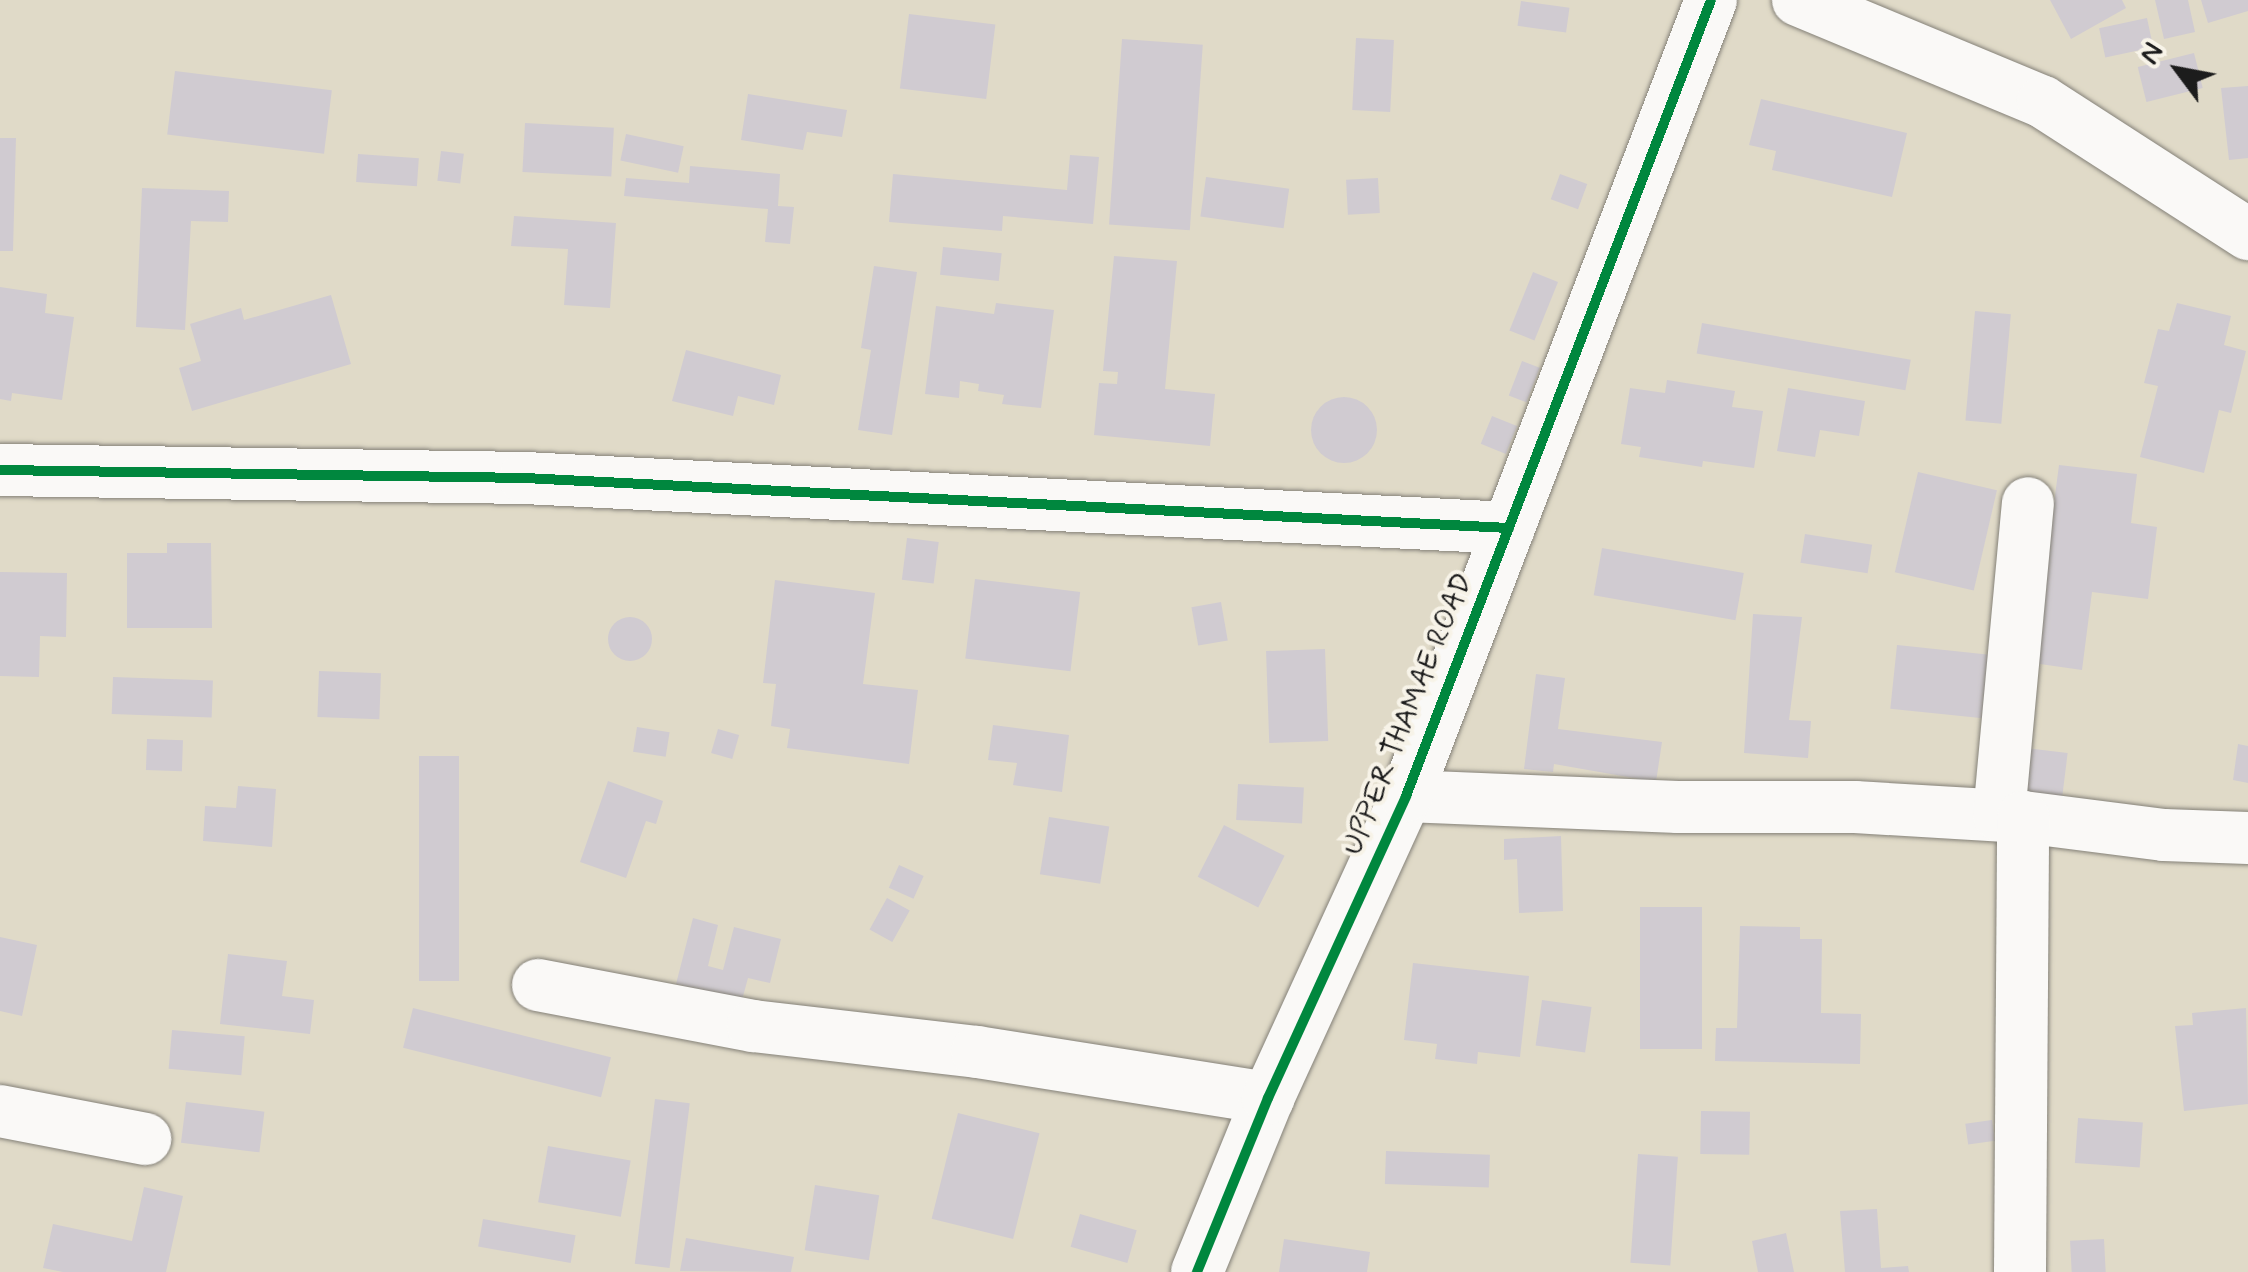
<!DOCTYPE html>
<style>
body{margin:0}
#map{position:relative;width:2248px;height:1272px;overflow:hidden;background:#e0dac8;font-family:Mynerve,sans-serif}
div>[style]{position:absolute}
.building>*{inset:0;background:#d0cbd1;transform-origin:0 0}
.round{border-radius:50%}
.roads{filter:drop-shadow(0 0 2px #848178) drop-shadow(0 0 2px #848178)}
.minor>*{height:52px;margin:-26px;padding:0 26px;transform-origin:26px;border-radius:26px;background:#faf9f7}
.cycleway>*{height:10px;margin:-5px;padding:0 5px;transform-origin:5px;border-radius:5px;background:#00873e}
span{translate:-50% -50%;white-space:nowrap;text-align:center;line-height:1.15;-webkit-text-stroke:8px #f7f3e8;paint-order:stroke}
.street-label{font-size:30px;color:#1c1c1c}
.north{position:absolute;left:2128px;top:20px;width:100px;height:100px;-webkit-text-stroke:8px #f7f3e8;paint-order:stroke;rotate:302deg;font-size:28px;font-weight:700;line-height:40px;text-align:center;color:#1c1c1c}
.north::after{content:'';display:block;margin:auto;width:35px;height:45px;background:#1c1c1c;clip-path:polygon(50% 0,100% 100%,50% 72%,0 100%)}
</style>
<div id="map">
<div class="building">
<div style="clip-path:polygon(2050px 0,2122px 0,2126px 8px,2071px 39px)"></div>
<div style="clip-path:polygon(2155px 0,2188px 0,2195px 32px,2164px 39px)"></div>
<div style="clip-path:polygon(2201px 0,2248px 0,2248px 11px,2208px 23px)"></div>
<div style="left:1521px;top:1px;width:49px;height:25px;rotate:8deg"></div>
<div style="left:909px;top:14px;width:87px;height:75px;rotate:7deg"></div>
<div style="left:2147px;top:18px;width:30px;height:49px;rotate:78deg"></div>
<div style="left:1356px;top:38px;width:38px;height:72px;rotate:3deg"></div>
<div style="left:1122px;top:39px;width:81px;height:186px;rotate:4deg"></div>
<div style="left:2194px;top:53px;width:36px;height:58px;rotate:76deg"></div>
<div style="left:175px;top:71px;width:158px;height:64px;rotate:7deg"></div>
<div style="clip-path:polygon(2248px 86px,2248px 158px,2229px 160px,2221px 88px)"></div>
<div style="clip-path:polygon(748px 94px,847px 110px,842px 137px,807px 132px,803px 150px,741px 140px)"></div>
<div style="clip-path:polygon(1761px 99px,1907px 133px,1892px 197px,1772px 170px,1776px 151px,1749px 145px)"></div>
<div style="left:525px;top:123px;width:89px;height:49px;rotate:3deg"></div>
<div style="left:626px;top:134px;width:59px;height:27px;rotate:12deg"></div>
<div style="clip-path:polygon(0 138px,16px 138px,13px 251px,0 251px)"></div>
<div style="left:441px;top:151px;width:23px;height:30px;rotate:7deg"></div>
<div style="left:358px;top:154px;width:61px;height:28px;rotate:4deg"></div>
<div style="clip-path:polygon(1070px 155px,1099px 157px,1093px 224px,1003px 216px,1002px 231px,889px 222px,893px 174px,1067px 190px)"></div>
<div style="clip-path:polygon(690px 166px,780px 174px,778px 206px,794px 207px,790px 244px,765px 242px,768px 209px,624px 196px,626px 178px,689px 183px)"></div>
<div style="left:1560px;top:174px;width:29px;height:27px;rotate:20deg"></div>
<div style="left:1206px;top:177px;width:84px;height:40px;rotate:8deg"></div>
<div style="left:1378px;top:178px;width:35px;height:32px;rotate:87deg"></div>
<div style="clip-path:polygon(142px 188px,229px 191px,228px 222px,191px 221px,185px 330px,136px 327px)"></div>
<div style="clip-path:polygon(514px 216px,616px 223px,610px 308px,564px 305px,568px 249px,511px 246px)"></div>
<div style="left:943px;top:247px;width:59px;height:28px;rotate:6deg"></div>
<div style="clip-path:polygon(1114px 256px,1177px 261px,1165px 389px,1215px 394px,1210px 446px,1094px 435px,1099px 383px,1117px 384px,1118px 372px,1103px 371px)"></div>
<div style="clip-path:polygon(874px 266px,917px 272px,892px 435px,858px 430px,871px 350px,861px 348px)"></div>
<div style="left:1533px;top:272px;width:27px;height:63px;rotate:22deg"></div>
<div style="clip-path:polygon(0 287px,47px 294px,45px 313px,74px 317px,62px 400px,12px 393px,11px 401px,0 399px)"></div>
<div style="clip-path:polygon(331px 295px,351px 364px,192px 411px,179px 368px,201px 361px,190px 324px,241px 308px,244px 320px)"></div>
<div style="clip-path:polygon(996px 303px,1054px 310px,1041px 408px,1002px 404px,1004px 395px,978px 391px,979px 384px,960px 381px,959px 398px,925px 394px,936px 306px,994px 314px)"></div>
<div style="clip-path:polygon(2177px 303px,2231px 316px,2224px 345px,2246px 351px,2231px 413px,2219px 410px,2204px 473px,2140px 457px,2158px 386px,2144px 383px,2158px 329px,2169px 331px)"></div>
<div style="left:1975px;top:311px;width:36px;height:110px;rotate:5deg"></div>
<div style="left:1702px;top:323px;width:212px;height:31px;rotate:10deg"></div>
<div style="clip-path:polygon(686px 350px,781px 375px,774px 405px,738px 396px,733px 416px,672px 401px)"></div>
<div style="left:1522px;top:361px;width:19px;height:37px;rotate:21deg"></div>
<div style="clip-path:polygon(1667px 380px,1735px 391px,1732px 407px,1763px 411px,1754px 468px,1703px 461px,1702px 467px,1639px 457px,1641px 447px,1621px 444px,1630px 388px,1665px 393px)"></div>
<div style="clip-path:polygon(1788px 388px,1865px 401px,1859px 436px,1820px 430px,1815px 457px,1777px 451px)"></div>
<div class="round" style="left:1311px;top:397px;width:66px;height:66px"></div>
<div style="left:1492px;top:416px;width:27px;height:30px;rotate:22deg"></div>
<div style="clip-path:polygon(2059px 465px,2137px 474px,2131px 523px,2157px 527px,2148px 599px,2092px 592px,2082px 670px,2033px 663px)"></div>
<div style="left:1918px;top:472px;width:81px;height:103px;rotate:13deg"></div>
<div style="left:1805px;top:534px;width:68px;height:29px;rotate:9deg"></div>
<div style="left:907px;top:538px;width:32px;height:42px;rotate:7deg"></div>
<div style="clip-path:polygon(167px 543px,211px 543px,212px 628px,127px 628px,127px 553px,167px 553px)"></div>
<div style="left:1602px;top:548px;width:144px;height:48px;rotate:10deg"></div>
<div style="clip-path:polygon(0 572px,67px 573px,66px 637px,40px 636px,39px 677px,0 676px)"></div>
<div style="left:975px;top:579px;width:106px;height:80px;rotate:7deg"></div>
<div style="clip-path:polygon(775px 580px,875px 593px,863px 684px,918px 690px,909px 764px,787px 748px,790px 729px,771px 726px,776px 684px,763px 683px)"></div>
<div style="left:1221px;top:602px;width:39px;height:30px;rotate:80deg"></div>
<div style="clip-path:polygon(1753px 614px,1802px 617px,1789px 720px,1811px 721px,1808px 758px,1744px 753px)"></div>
<div class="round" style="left:608px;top:617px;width:44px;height:44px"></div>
<div style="left:1897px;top:645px;width:93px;height:64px;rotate:6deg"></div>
<div style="left:1325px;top:649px;width:92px;height:59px;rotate:88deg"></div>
<div style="left:319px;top:671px;width:62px;height:46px;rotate:2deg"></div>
<div style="clip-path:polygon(1536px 674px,1565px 678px,1558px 729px,1662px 742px,1656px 782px,1554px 764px,1553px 772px,1524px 769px)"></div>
<div style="left:113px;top:677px;width:100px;height:37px;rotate:2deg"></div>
<div style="clip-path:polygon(993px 725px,1069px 735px,1062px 792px,1013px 785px,1017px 763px,988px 760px)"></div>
<div style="left:637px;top:727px;width:33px;height:25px;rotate:9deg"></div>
<div style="left:718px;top:729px;width:22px;height:25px;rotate:16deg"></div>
<div style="left:147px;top:739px;width:36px;height:31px;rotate:2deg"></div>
<div style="clip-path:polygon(2238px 744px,2248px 746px,2248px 783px,2233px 780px)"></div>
<div style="left:2018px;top:747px;width:50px;height:44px;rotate:7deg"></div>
<div style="left:459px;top:756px;width:225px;height:40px;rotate:90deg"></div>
<div style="clip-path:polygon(608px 781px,663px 801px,656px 824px,646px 821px,626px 878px,580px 862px)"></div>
<div style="left:1238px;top:784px;width:66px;height:36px;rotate:3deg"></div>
<div style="clip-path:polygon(238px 786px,276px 789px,272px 847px,203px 841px,205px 806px,236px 808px)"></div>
<div style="left:1049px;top:817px;width:61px;height:58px;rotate:9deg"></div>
<div style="left:1224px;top:825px;width:68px;height:58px;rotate:27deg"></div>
<div style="clip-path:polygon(1561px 836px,1563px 911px,1519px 913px,1517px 859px,1504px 860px,1504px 839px)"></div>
<div style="left:899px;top:865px;width:27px;height:25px;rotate:24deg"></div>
<div style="left:887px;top:898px;width:26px;height:36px;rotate:29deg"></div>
<div style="left:1702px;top:907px;width:142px;height:62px;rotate:90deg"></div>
<div style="clip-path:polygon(693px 918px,718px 925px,708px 966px,723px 970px,734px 927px,781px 939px,770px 983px,748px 978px,742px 1000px,676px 984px)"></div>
<div style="clip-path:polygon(1740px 926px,1800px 927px,1800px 939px,1822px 939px,1821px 1013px,1861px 1014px,1860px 1064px,1715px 1061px,1716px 1028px,1737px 1028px)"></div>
<div style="clip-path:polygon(0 937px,37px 945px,22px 1016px,0 1011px)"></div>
<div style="clip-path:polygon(228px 954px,287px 961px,282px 996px,314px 1000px,310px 1034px,220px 1024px)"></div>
<div style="clip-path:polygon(1413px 963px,1529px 976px,1520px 1057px,1478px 1052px,1477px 1064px,1435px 1059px,1437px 1044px,1404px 1040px)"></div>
<div style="left:1542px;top:1000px;width:50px;height:46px;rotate:8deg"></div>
<div style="left:413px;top:1008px;width:204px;height:41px;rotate:14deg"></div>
<div style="clip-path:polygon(2246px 1008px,2248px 1104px,2184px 1111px,2175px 1026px,2193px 1025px,2192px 1013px)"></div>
<div style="left:172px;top:1030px;width:73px;height:39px;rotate:5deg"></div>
<div style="left:655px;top:1099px;width:35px;height:166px;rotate:7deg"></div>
<div style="left:186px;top:1102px;width:79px;height:41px;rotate:7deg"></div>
<div style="left:1701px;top:1111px;width:49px;height:43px;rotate:1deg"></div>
<div style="left:958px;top:1113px;width:84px;height:109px;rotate:14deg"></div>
<div style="left:2078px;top:1118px;width:65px;height:45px;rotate:4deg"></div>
<div style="left:1992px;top:1120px;width:21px;height:27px;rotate:82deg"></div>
<div style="left:548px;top:1146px;width:84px;height:57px;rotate:10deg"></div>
<div style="left:1386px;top:1151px;width:104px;height:33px;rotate:2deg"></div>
<div style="left:1638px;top:1154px;width:40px;height:109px;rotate:4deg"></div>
<div style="left:815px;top:1185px;width:65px;height:66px;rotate:9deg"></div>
<div style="clip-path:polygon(144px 1187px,183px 1196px,166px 1272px,63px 1272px,43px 1268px,53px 1224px,132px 1241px)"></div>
<div style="clip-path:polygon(1877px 1209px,1881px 1268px,1908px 1266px,1909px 1272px,1845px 1272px,1840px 1211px)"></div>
<div style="left:1080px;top:1214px;width:59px;height:34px;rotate:16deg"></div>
<div style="left:483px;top:1219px;width:94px;height:28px;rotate:10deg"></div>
<div style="clip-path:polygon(1786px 1233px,1794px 1272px,1758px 1272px,1752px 1241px)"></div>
<div style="clip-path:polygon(686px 1238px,794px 1257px,791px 1272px,680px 1271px)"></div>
<div style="clip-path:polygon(1284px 1239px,1370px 1252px,1367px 1272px,1279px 1272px)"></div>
<div style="left:2104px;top:1239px;width:33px;height:34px;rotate:87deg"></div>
</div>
<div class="roads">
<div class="minor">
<div style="left:1798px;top:0;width:265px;rotate:22.6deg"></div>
<div style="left:2043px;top:102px;width:244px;rotate:32.8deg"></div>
<div style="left:0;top:470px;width:525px;rotate:0.87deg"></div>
<div style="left:525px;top:478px;width:985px;rotate:2.91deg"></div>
<div style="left:1406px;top:796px;width:272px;rotate:2.3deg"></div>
<div style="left:1678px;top:807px;width:177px"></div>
<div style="left:1855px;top:807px;width:168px;rotate:3.4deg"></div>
<div style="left:2023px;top:817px;width:142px;rotate:7.3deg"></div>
<div style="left:2164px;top:835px;width:84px;rotate:2deg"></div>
<div style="left:1999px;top:815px;width:313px;rotate:-84.7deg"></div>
<div style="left:538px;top:985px;width:219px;rotate:10.8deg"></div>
<div style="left:753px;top:1026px;width:226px;rotate:6.6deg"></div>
<div style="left:977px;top:1052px;width:295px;rotate:9deg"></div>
<div style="left:0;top:1111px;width:148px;rotate:10.9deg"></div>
<div style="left:1197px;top:1272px;width:188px;rotate:-67.8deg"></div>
<div style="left:1268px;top:1098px;width:332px;rotate:-65.4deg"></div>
<div style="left:1406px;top:796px;width:852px;rotate:-69.03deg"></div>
<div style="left:2020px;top:1272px;width:455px;rotate:-89.6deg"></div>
</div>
</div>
<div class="cycleway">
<div style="left:0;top:470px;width:525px;rotate:0.87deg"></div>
<div style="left:525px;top:478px;width:985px;rotate:2.91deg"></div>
<div style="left:1197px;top:1272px;width:188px;rotate:-67.8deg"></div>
<div style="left:1268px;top:1098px;width:332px;rotate:-65.4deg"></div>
<div style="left:1406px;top:796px;width:852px;rotate:-69.03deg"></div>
</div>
<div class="street-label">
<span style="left:1408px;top:714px;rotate:-68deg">UPPER THAMAE ROAD</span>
</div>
<div class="north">N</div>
</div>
